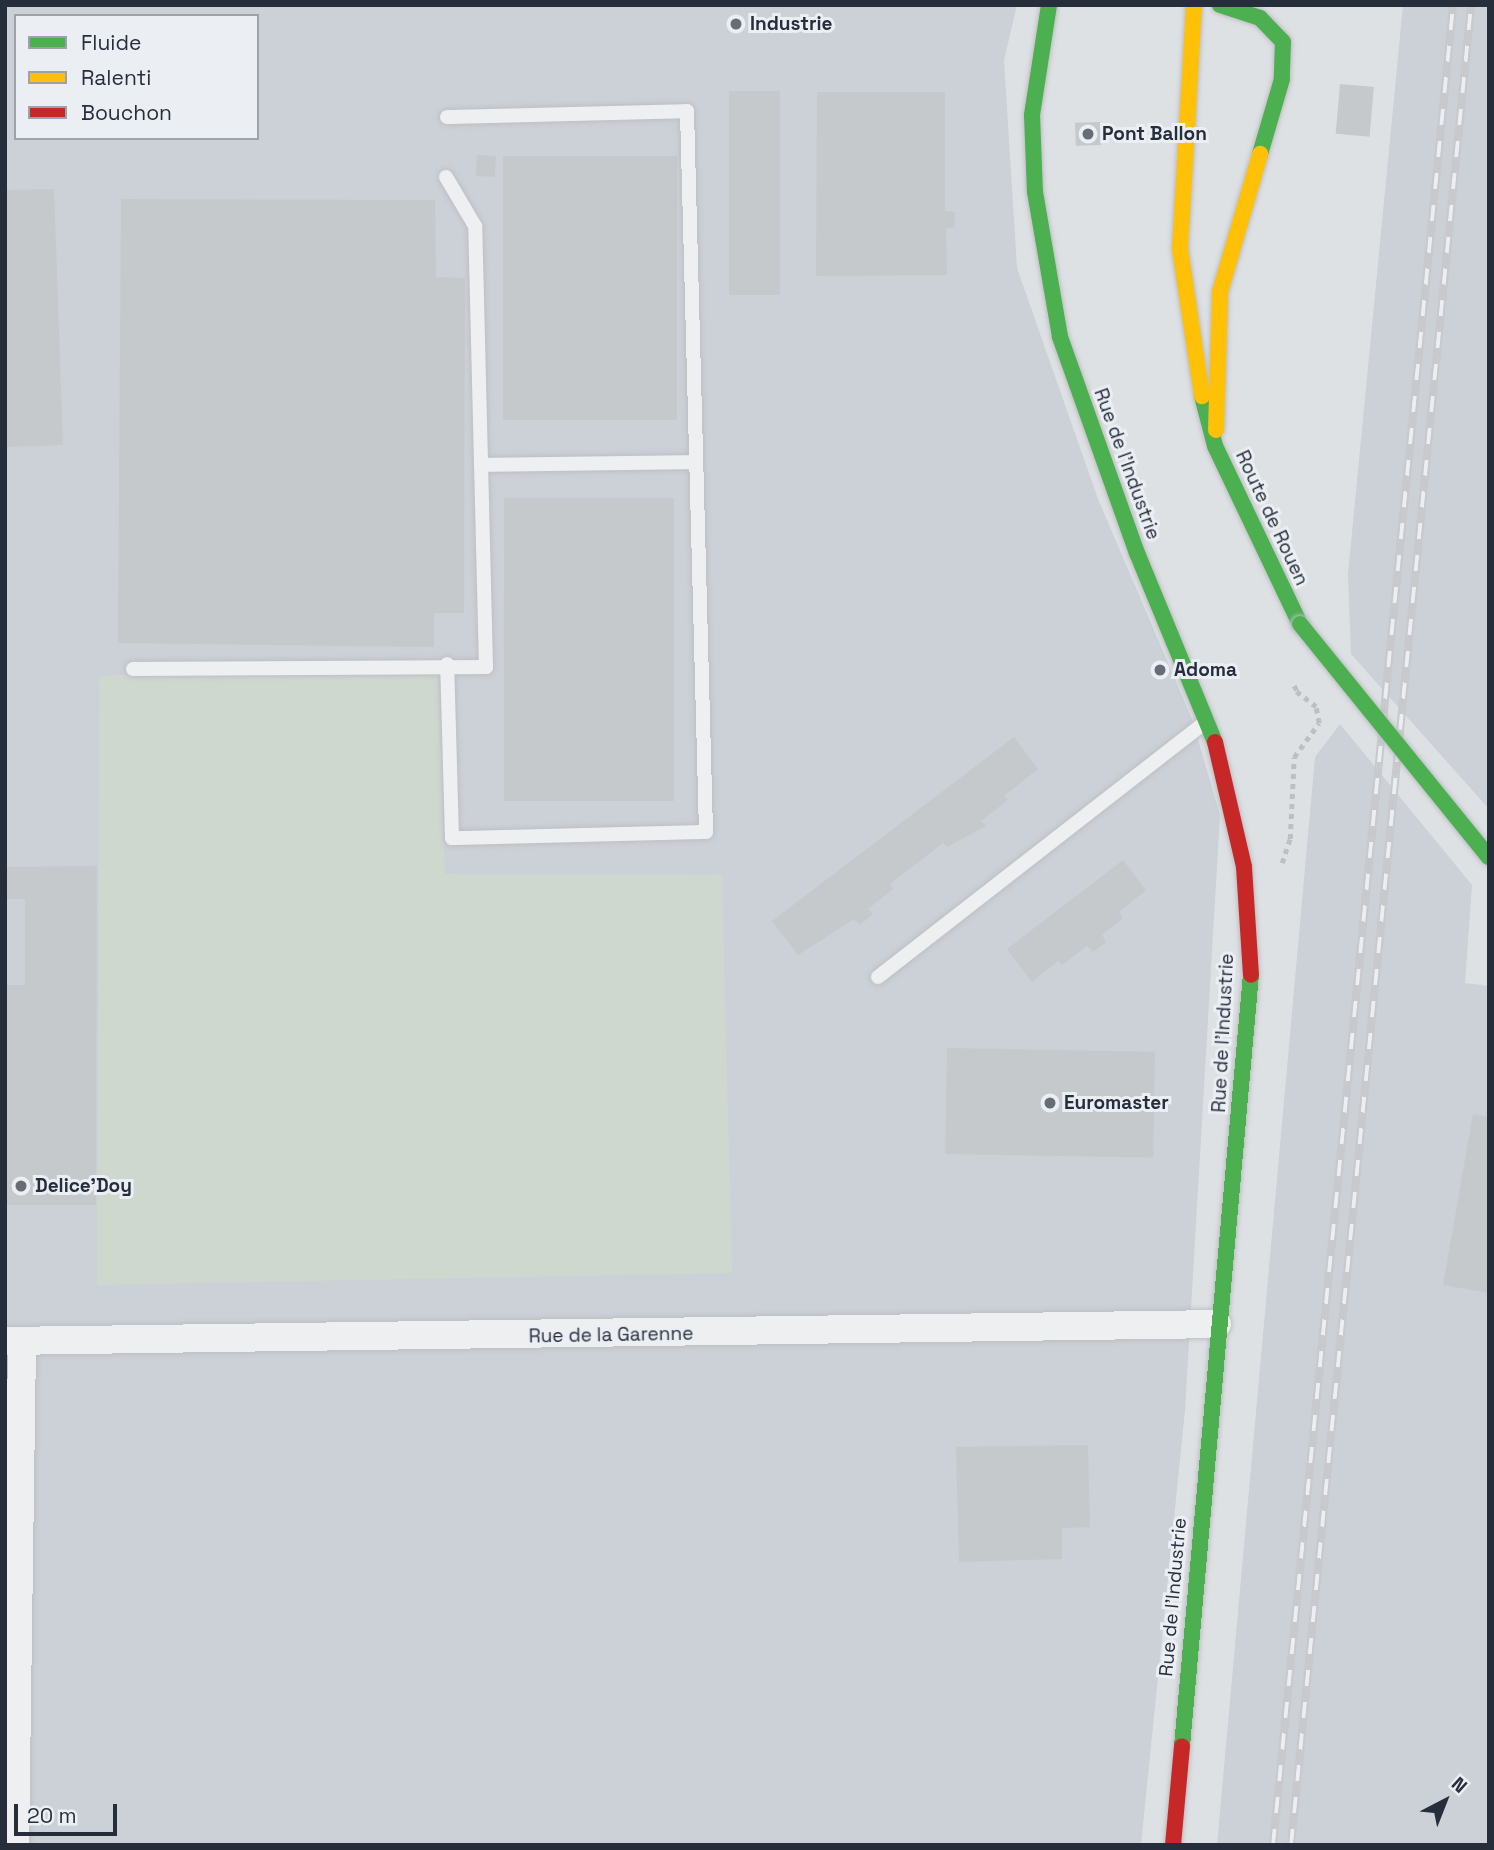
<!DOCTYPE html>
<style>
body{margin:0}
#map{position:relative;width:1494px;height:1850px;overflow:hidden;background:#dee1e4;font-family:"Space Grotesk",sans-serif}
div>[style]{position:absolute}
.built>*{inset:0;background:#ccd0d7}
.green>*{inset:0;background:#ced8cf}
.building>*{inset:0;background:#c6c9cc;transform-origin:0 0}
.path>*{height:4.5px;margin-top:-2.25px;transform-origin:0;background:repeating-linear-gradient(90deg,#bebfc4 0 5px,transparent 0 10px)}
.roads{filter:drop-shadow(0 0 2px #bdbfc2) drop-shadow(0 0 2px #bdbfc2)}
.lane>*{height:14px;margin:-7px;padding:0 7px;transform-origin:7px;border-radius:7px;background:#eeeff1}
.street>*{height:28px;margin:-14px;padding:0 14px;transform-origin:14px;border-radius:14px;background:#eeeff1}
.fast>*{height:16px;margin:-8px;padding:0 8px;transform-origin:8px;border-radius:8px;background:#4caf50}
.slow>*{height:16px;margin:-8px;padding:0 8px;transform-origin:8px;border-radius:8px;background:#ffc107}
.jam>*{height:16px;margin:-8px;padding:0 8px;transform-origin:8px;border-radius:8px;background:#c62828}
.rail>*{height:8px;margin-top:-4px;transform-origin:0;background:repeating-linear-gradient(90deg,#ebeff4 0 16px,#c8c9cc 0 32px);box-sizing:border-box;border-block:2px solid #c8c9cc}
.bridges{filter:drop-shadow(0 0 2px #babec2) drop-shadow(0 0 2px #babec2)}
.fast-bridge>*{height:16px;margin:-8px;padding:0 8px;transform-origin:8px;border-radius:8px;background:#4caf50}
.dots>*{width:19px;height:19px;translate:-50% -50%;box-sizing:border-box;border:4px solid #ebeff4;border-radius:50%}
span{translate:-50% -50%;white-space:nowrap;text-align:center;line-height:1.15;-webkit-text-stroke:6px #ebeff4;paint-order:stroke}
.poi-label{font-size:19px;color:#262e3c;font-weight:700}
.left{translate:0 -50%;text-align:left}
.street-label{font-size:19px;color:#262e3c}
.frame{position:absolute;inset:0;border:7px solid #262e3c;pointer-events:none}
.legend{position:absolute;left:14px;top:14px;width:245px;height:126px;box-sizing:border-box;background:#ebeff4;border:2px solid #9ca2aa;margin:0;padding:9px 12px;list-style:none;font-size:21px;color:#262e3c}
.legend li{display:flex;align-items:center;gap:14px;height:35px}
.legend b{width:35px;border:2px solid #9ca2aa}
.north{position:absolute;left:1410px;top:1766px;width:70px;height:70px;-webkit-text-stroke:5px #ebeff4;paint-order:stroke;rotate:42deg;font-size:19px;font-weight:700;line-height:28px;text-align:center;color:#262e3c}
.north::after{content:'';display:block;margin:auto;width:24px;height:32px;background:#262e3c;clip-path:polygon(50% 0,100% 100%,50% 72%,0 100%)}
.scale{position:absolute;left:14px;top:1804px;width:103px;height:32px;box-sizing:border-box;border:4px solid #262e3c;border-top:0;padding-left:9px;font-size:21px;line-height:24px;white-space:nowrap;color:#262e3c;-webkit-text-stroke:5px #ebeff4;paint-order:stroke}
</style>
<div id="map">
<div class="built">
<div style="clip-path:polygon(evenodd,5px 5px,1017px 5px,1004px 60px,1017px 268px,1098px 499px,1192px 719px,1220px 815px,1185px 1410px,1141px 1845px,5px 1845px,5px 5px,16px 16px,257px 16px,257px 138px,16px 138px,16px 16px)"></div>
<div style="clip-path:polygon(1403px 5px,1489px 5px,1489px 809px,1351px 654px,1348px 574px)"></div>
<div style="clip-path:polygon(1340px 724px,1472px 885px,1465px 983px,1489px 986px,1489px 1845px,1217px 1845px,1315px 757px)"></div>
</div>
<div class="green">
<div style="clip-path:polygon(147px 672px,439px 672px,445px 874px,722px 875px,732px 1273px,97px 1285px,99px 677px)"></div>
</div>
<div class="building">
<div style="left:1340px;top:84px;width:34px;height:50px;rotate:5deg"></div>
<div style="left:729px;top:91px;width:51px;height:204px"></div>
<div style="clip-path:polygon(817px 92px,945px 92px,945px 211px,955px 212px,954px 228px,946px 228px,947px 275px,816px 276px)"></div>
<div style="left:1100px;top:122px;width:23px;height:25px;rotate:88deg"></div>
<div style="left:477px;top:155px;width:19px;height:21px;rotate:3deg"></div>
<div style="left:503px;top:156px;width:174px;height:264px"></div>
<div style="clip-path:polygon(54px 189px,63px 445px,5px 447px,5px 190px)"></div>
<div style="clip-path:polygon(121px 199px,435px 200px,436px 277px,465px 278px,464px 613px,434px 613px,434px 647px,118px 643px)"></div>
<div style="left:674px;top:498px;width:303px;height:170px;rotate:90deg"></div>
<div style="clip-path:polygon(1014px 737px,1038px 769px,1004px 796px,1008px 800px,981px 821px,986px 826px,947px 847px,943px 843px,890px 884px,893px 889px,868px 909px,873px 914px,860px 925px,854px 919px,798px 955px,772px 921px)"></div>
<div style="clip-path:polygon(1123px 860px,1146px 890px,1119px 912px,1123px 918px,1102px 935px,1106px 942px,1093px 952px,1087px 946px,1062px 965px,1058px 961px,1032px 982px,1007px 949px)"></div>
<div style="clip-path:polygon(97px 866px,96px 1205px,5px 1205px,5px 985px,25px 985px,25px 899px,5px 899px,5px 867px)"></div>
<div style="left:947px;top:1048px;width:208px;height:106px;rotate:1deg"></div>
<div style="clip-path:polygon(1473px 1114px,1489px 1117px,1489px 1293px,1443px 1285px)"></div>
<div style="clip-path:polygon(1088px 1445px,1090px 1527px,1062px 1528px,1062px 1559px,959px 1562px,956px 1447px)"></div>
</div>
<div class="path">
<div style="left:1282px;top:863px;width:25px;rotate:-72deg"></div>
<div style="left:1290px;top:839px;width:82px;rotate:-87.2deg"></div>
<div style="left:1294px;top:757px;width:42px;rotate:-53.7deg"></div>
<div style="left:1319px;top:723px;width:16px;rotate:-101deg"></div>
<div style="left:1316px;top:707px;width:29px;rotate:-142deg"></div>
<div style="left:1293px;top:689px;width:10px;rotate:-29deg"></div>
</div>
<div class="roads">
<div class="lane">
<div style="left:447px;top:117px;width:240px;rotate:-1.4deg"></div>
<div style="left:687px;top:111px;width:721px;rotate:88.49deg"></div>
<div style="left:706px;top:832px;width:254px;rotate:178.6deg"></div>
<div style="left:452px;top:838px;width:174px;rotate:-91.6deg"></div>
<div style="left:481px;top:465px;width:215px;rotate:-0.8deg"></div>
<div style="left:133px;top:669px;width:353px;rotate:-0.3deg"></div>
<div style="left:486px;top:667px;width:441px;rotate:-91.4deg"></div>
<div style="left:475px;top:226px;width:57px;rotate:-120.6deg"></div>
<div style="left:878px;top:977px;width:417px;rotate:-37.9deg"></div>
</div>
<div class="street">
<div style="left:5px;top:1341px;width:1212px;rotate:-0.8deg"></div>
<div style="left:15px;top:1845px;width:504px;rotate:-89.2deg"></div>
</div>
<div class="fast">
<div style="left:1049px;top:5px;width:111px;rotate:98.8deg"></div>
<div style="left:1032px;top:115px;width:77px;rotate:87.8deg"></div>
<div style="left:1035px;top:192px;width:147px;rotate:80.2deg"></div>
<div style="left:1060px;top:337px;width:229px;rotate:70.4deg"></div>
<div style="left:1137px;top:553px;width:204px;rotate:67.6deg"></div>
<div style="left:1220px;top:5px;width:42px;rotate:18deg"></div>
<div style="left:1260px;top:18px;width:33px;rotate:46deg"></div>
<div style="left:1283px;top:42px;width:37px;rotate:92deg"></div>
<div style="left:1282px;top:79px;width:78px;rotate:106.3deg"></div>
<div style="left:1202px;top:396px;width:52px;rotate:75.4deg"></div>
<div style="left:1215px;top:446px;width:197px;rotate:64.5deg"></div>
<div style="left:1182px;top:1746px;width:774px;rotate:-84.89deg"></div>
</div>
<div class="slow">
<div style="left:1194px;top:5px;width:244px;rotate:93.3deg"></div>
<div style="left:1180px;top:249px;width:149px;rotate:81.5deg"></div>
<div style="left:1216px;top:430px;width:138px;rotate:-88.3deg"></div>
<div style="left:1220px;top:292px;width:144px;rotate:-73.8deg"></div>
</div>
<div class="jam">
<div style="left:1215px;top:742px;width:128px;rotate:76.9deg"></div>
<div style="left:1244px;top:867px;width:108px;rotate:86.3deg"></div>
<div style="left:1173px;top:1845px;width:99px;rotate:-84.8deg"></div>
</div>
</div>
<div class="rail">
<div style="left:1273px;top:1845px;width:1849px;rotate:-84.41deg"></div>
<div style="left:1291px;top:1845px;width:1849px;rotate:-84.41deg"></div>
</div>
<div class="bridges">
<div class="fast-bridge">
<div style="left:1300px;top:624px;width:300px;rotate:51deg"></div>
</div>
</div>
<div class="dots">
<div style="left:736px;top:24px;background:#666d77"></div>
<div style="left:1088px;top:134px;background:#666d77"></div>
<div style="left:1160px;top:670px;background:#666d77"></div>
<div style="left:1050px;top:1103px;background:#666d77"></div>
<div style="left:21px;top:1186px;background:#666d77"></div>
</div>
<div class="poi-label">
<span class="left" style="left:750px;top:24px">Industrie</span>
<span class="left" style="left:1102px;top:134px">Pont Ballon</span>
<span class="left" style="left:1174px;top:670px">Adoma</span>
<span class="left" style="left:1064px;top:1103px">Euromaster</span>
<span class="left" style="left:35px;top:1186px">Delice'Doy</span>
</div>
<div class="street-label">
<span style="left:1127px;top:464px;rotate:70deg">Rue de l'Industrie</span>
<span style="left:1272px;top:518px;rotate:65deg">Route de Rouen</span>
<span style="left:1223px;top:1033px;rotate:-87deg">Rue de l'Industrie</span>
<span style="left:611px;top:1335px;rotate:-1deg">Rue de la Garenne</span>
<span style="left:1173px;top:1597px;rotate:-85deg">Rue de l'Industrie</span>
</div>
<div class="frame"></div>
<ul class="legend">
<li><b style="height:9px;background:#4caf50"></b>Fluide</li>
<li><b style="height:9px;background:#ffc107"></b>Ralenti</li>
<li><b style="height:9px;background:#c62828"></b>Bouchon</li>
</ul>
<div class="north">N</div>
<div class="scale">20 m</div>
</div>
